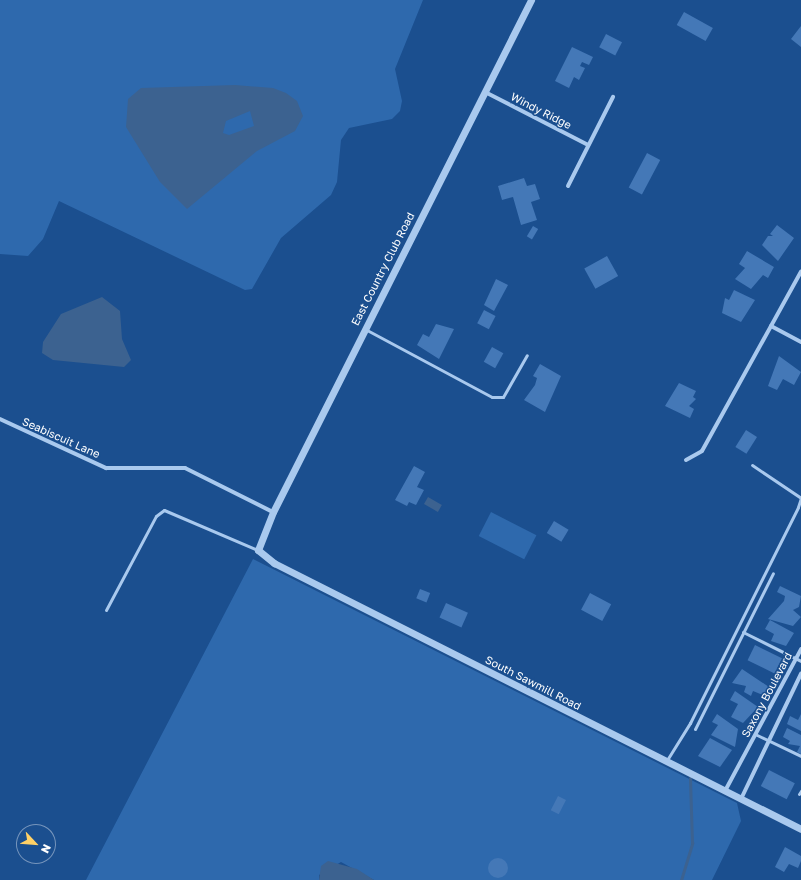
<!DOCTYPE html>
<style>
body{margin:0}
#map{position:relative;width:801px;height:880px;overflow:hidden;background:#1b4f8f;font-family:"Golos Text",sans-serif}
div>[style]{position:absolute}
.green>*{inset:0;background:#2e69ad;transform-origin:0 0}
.water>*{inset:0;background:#3c6290;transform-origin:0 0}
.stream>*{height:3px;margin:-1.5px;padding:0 1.5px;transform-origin:1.5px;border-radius:1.5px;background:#3c6290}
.building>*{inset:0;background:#4478b7;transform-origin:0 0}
.round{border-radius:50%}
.service>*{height:3px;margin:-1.5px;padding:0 1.5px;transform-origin:1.5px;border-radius:1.5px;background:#a9c9ee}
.minor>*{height:4px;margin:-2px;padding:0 2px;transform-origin:2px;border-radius:2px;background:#a9c9ee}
.tertiary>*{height:7px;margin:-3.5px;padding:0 3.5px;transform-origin:3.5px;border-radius:3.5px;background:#a9c9ee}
span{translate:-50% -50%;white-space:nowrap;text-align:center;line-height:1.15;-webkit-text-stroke:3px #1b4f8f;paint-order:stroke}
.street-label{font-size:11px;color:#fff}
.north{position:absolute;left:16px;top:824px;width:40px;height:40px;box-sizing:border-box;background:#1b4f8f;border:1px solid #7695bc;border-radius:50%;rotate:116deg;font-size:11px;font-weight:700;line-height:16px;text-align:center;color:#fff}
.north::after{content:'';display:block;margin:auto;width:14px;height:18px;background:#ffd166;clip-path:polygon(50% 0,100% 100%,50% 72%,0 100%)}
</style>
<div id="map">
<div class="green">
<div style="clip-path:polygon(0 0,423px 0,395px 69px,402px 101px,400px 111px,392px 119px,349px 128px,341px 140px,337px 182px,331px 195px,281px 238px,252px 289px,245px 290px,59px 201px,43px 239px,28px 256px,0 254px)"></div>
<div style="left:491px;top:512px;width:51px;height:27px;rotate:27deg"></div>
<div style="clip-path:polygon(253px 559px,737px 803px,741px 821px,712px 880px,374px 880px,341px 862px,319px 875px,319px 880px,86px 880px)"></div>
</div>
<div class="water">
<div style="clip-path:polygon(evenodd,235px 85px,273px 88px,286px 93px,297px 101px,303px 116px,295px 131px,257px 151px,187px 209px,160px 182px,126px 127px,128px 99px,141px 88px,235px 85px,250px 111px,254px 126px,229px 135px,223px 133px,226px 121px,250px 111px)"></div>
<div style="clip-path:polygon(102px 297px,120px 311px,122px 339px,131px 360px,124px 367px,53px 360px,42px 353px,43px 342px,61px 314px)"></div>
<div style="left:428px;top:497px;width:16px;height:8px;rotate:30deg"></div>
<div style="clip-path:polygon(328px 861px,357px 869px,374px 880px,319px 880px,321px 866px)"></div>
</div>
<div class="stream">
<div style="left:681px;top:880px;width:39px;rotate:-73deg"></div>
<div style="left:692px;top:843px;width:65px;rotate:-91.8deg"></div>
</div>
<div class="building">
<div style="left:684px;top:12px;width:33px;height:15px;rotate:29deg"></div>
<div style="clip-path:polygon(801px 26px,801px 47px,791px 39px)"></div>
<div style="left:606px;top:34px;width:18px;height:15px;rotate:27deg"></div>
<div style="clip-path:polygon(572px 47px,593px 57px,589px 65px,582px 62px,580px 66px,585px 68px,579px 80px,574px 77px,569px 88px,555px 81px)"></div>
<div style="left:647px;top:153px;width:15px;height:39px;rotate:28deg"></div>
<div style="clip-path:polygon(524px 178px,527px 186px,535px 184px,540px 199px,531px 202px,537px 220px,521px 225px,513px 197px,502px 200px,498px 186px)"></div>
<div style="clip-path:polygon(777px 225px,794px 238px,778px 261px,762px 245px,768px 236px,773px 236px,770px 234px)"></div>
<div style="left:533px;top:226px;width:6px;height:12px;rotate:31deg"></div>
<div style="clip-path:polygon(747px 251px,774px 267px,768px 278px,763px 275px,751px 289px,735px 279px,745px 268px,739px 264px)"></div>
<div style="left:607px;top:256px;width:23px;height:26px;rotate:61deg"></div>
<div style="clip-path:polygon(496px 279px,508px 285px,494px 311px,484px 305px)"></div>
<div style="clip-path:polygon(734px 290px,755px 300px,741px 322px,722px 313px,725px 298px,729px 300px)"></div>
<div style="left:484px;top:310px;width:13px;height:15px;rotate:27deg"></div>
<div style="clip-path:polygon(436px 324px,454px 329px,439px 359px,417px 345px,423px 334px,429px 337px)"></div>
<div style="left:492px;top:347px;width:13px;height:17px;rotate:29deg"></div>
<div style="clip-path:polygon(779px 356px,801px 372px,794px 385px,783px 379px,777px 390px,768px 386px)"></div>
<div style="clip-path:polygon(540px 364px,561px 376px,545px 412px,524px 400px,535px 385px,537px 378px,533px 376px)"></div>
<div style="clip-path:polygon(679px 383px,696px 391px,693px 397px,696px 399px,689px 406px,694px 409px,690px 418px,665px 406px)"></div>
<div style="left:746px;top:430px;width:13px;height:20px;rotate:32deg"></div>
<div style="clip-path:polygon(414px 466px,425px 472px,417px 487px,424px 490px,416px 505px,409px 502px,407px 506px,395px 500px)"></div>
<div style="left:554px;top:521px;width:17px;height:14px;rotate:31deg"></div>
<div style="clip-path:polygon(780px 586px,801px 596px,799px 607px,793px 610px,801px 617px,793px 626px,768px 619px,784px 601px,785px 596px,777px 592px)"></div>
<div style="left:420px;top:589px;width:11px;height:10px;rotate:22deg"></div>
<div style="left:590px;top:593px;width:24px;height:19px;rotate:28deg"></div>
<div style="left:446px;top:603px;width:24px;height:16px;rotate:24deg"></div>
<div style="clip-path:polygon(770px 620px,794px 633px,786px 646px,771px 641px,774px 634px,765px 629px)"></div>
<div style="left:755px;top:645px;width:30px;height:17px;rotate:26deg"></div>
<div style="clip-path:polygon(742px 669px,769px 687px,765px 696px,753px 691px,751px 696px,744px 692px,746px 686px,732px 683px)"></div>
<div style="clip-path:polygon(735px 691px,758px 707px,743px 723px,731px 717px,738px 704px,730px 700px)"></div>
<div style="clip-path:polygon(717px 714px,738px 729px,735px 747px,711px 735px,718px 725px,712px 722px)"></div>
<div style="clip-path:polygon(801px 714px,801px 731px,787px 724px,790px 716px,798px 720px)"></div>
<div style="clip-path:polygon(787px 728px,801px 735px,801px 754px,797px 752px,800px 746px,788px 744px,790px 741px,783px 737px)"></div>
<div style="clip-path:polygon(710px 738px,732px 750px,720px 767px,698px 756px)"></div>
<div style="left:769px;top:770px;width:29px;height:18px;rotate:27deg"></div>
<div style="left:558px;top:796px;width:9px;height:16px;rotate:27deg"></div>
<div style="clip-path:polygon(785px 847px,801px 856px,801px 861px,798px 868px,789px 864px,784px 872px,775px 867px)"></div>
<div class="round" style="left:488px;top:858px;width:20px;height:20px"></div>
</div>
<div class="service">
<div style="left:365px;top:329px;width:144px;rotate:28.2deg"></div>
<div style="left:492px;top:397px;width:11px"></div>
<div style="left:503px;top:397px;width:48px;rotate:-60.3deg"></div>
<div style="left:106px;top:610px;width:106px;rotate:-62deg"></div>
<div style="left:156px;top:516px;width:10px;rotate:-37deg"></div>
<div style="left:164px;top:510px;width:102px;rotate:23.1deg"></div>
<div style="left:743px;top:632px;width:65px;rotate:26.6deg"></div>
<div style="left:695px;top:729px;width:174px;rotate:-63.4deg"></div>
<div style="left:757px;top:735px;width:49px;rotate:25.5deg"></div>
<div style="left:667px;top:760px;width:44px;rotate:-58.1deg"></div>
<div style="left:690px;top:723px;width:241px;rotate:-63.4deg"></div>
<div style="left:798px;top:507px;width:9px;rotate:-72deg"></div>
<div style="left:801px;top:498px;width:59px;rotate:-146deg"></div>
<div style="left:799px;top:794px;width:4px;rotate:-56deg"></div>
</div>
<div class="minor">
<div style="left:485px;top:92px;width:116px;rotate:27.2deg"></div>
<div style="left:568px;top:186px;width:100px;rotate:-63.2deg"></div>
<div style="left:771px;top:326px;width:34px;rotate:28deg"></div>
<div style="left:0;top:419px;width:117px;rotate:24.8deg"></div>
<div style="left:106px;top:468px;width:79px"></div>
<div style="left:185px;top:468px;width:98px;rotate:26.6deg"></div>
<div style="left:686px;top:460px;width:18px;rotate:-29deg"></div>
<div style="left:702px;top:451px;width:205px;rotate:-61.1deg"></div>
<div style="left:725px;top:791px;width:161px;rotate:-61.8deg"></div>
<div style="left:741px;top:799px;width:139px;rotate:-64.4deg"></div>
</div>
<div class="tertiary">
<div style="left:531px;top:0;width:573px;rotate:116.74deg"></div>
<div style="left:273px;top:512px;width:41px;rotate:111.5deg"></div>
<div style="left:258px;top:550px;width:21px;rotate:39deg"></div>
<div style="left:274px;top:563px;width:590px;rotate:26.78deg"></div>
</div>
<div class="street-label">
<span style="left:541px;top:111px;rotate:27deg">Windy Ridge</span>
<span style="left:383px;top:269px;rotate:-63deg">East Country Club Road</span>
<span style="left:61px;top:438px;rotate:24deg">Seabiscuit Lane</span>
<span style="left:533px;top:683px;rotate:27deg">South Sawmill Road</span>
<span style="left:767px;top:695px;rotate:-62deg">Saxony Boulevard</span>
</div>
<div class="north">N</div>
</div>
